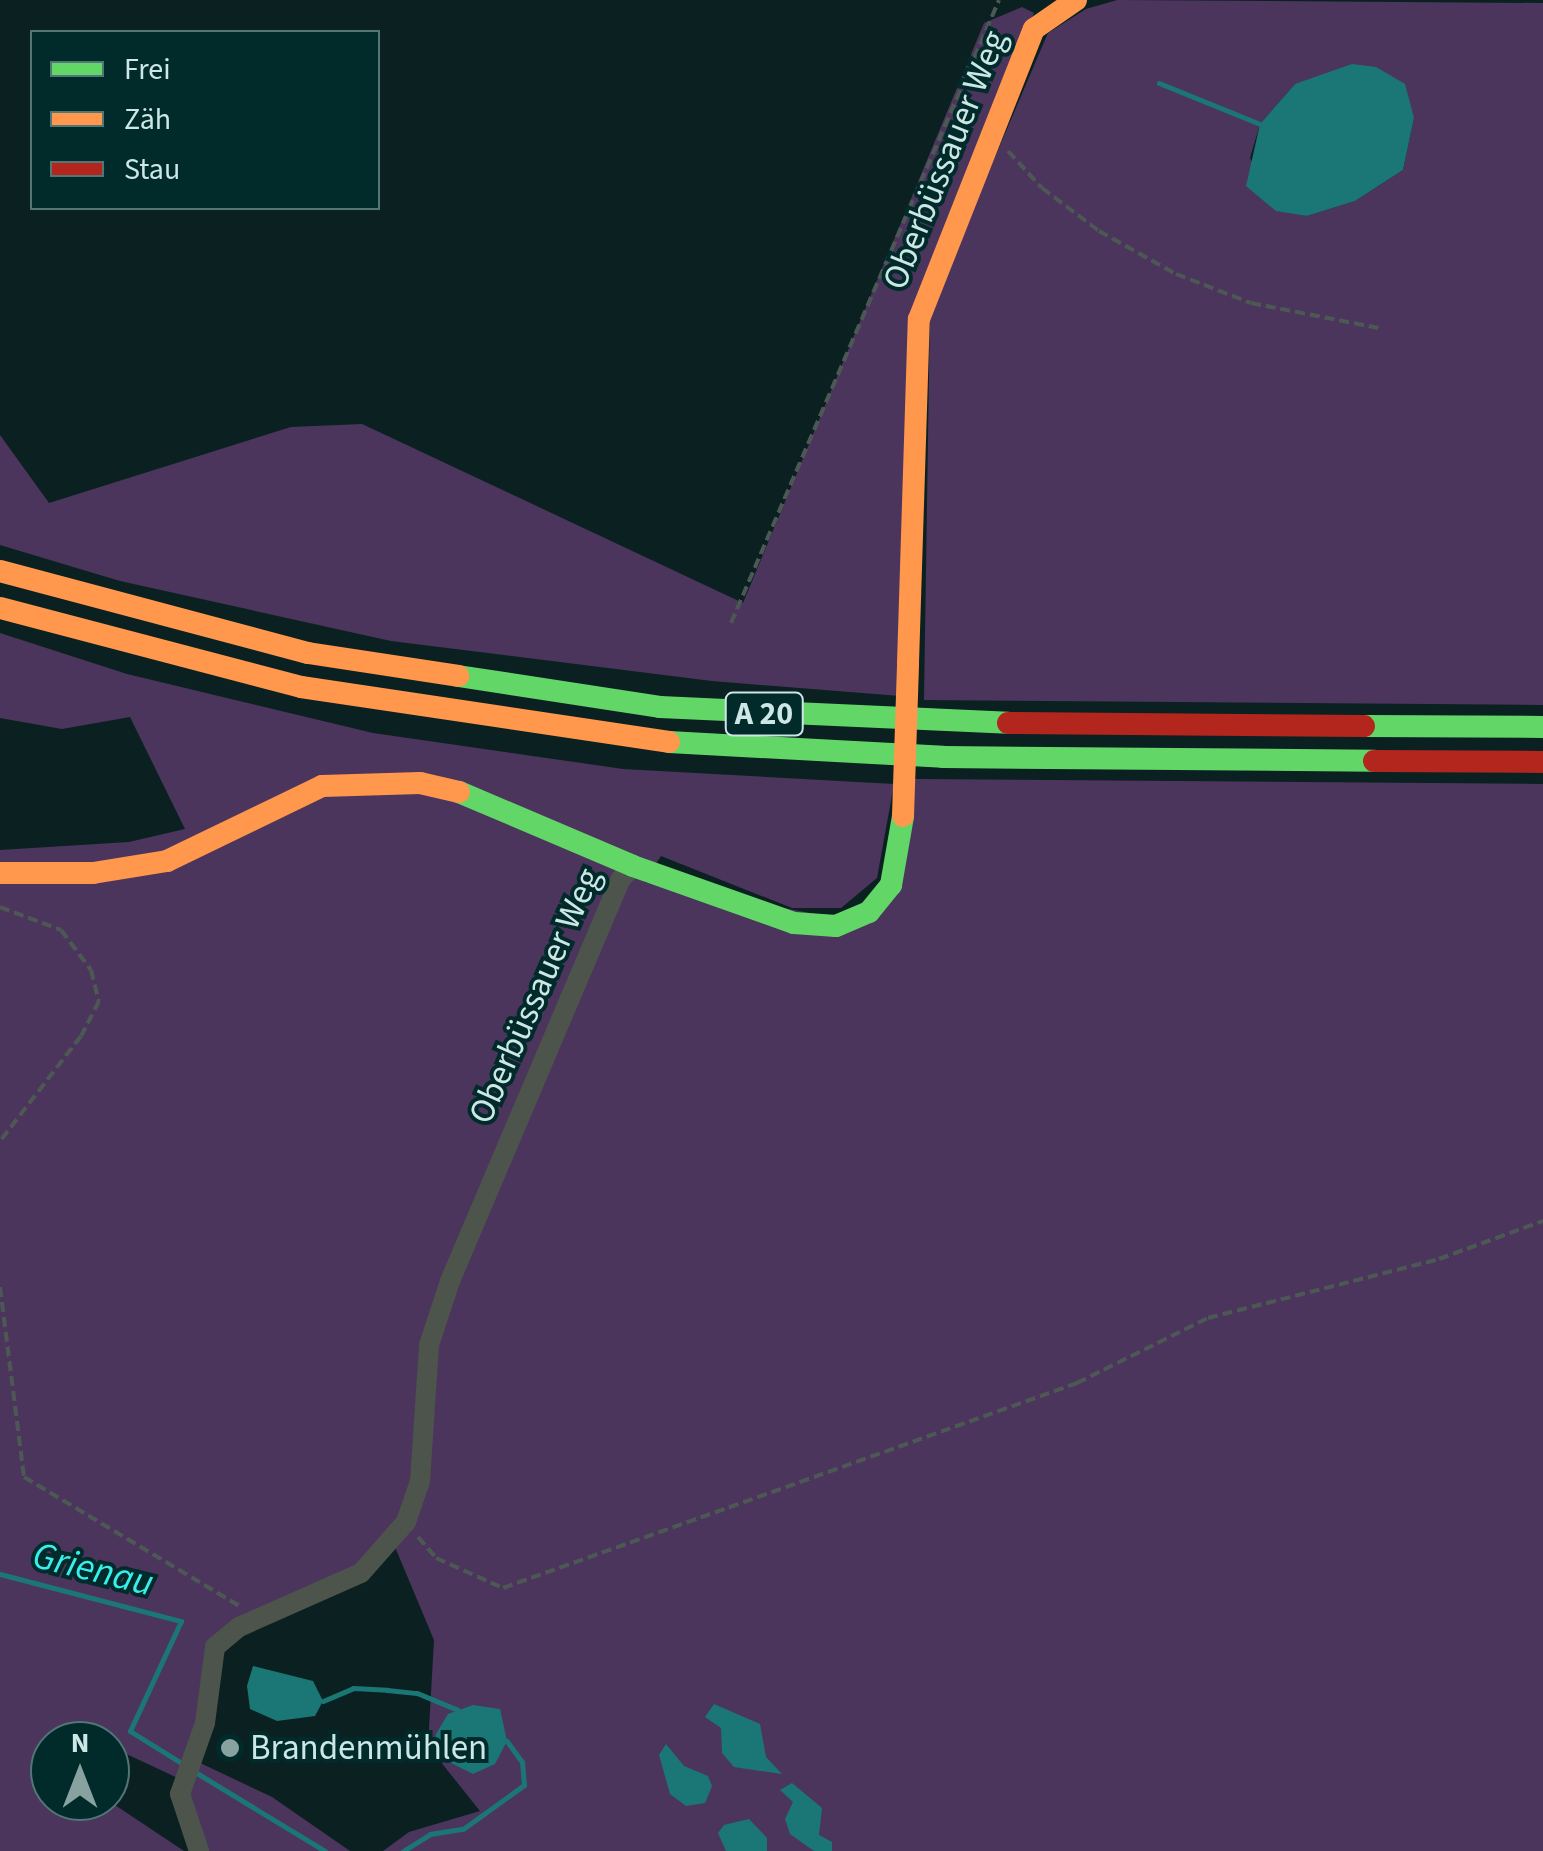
<!DOCTYPE html>
<meta charset="utf-8">
<style>
body{margin:0}
#map{position:relative;width:1543px;height:1851px;overflow:hidden;background:#0b2121;font-family:"Source Sans 3",sans-serif}
div>[style]{position:absolute}
.green>*{inset:0;background:#4c355d}
.water>*{inset:0;background:#1a7775}
.stream>*{height:5px;margin:-2.5px;padding:0 2.5px;transform-origin:2.5px;border-radius:2.5px;background:#1a7775}
.path>*{height:4px;margin-top:-2px;transform-origin:0;background:repeating-linear-gradient(90deg,#4c5853 0 10px,transparent 0 15px)}
.street>*{height:20px;margin:-10px;padding:0 10px;transform-origin:10px;border-radius:10px;background:#4c544c}
.fast>*{height:22px;margin:-11px;padding:0 11px;transform-origin:11px;border-radius:11px;background:#63d668}
.slow>*{height:22px;margin:-11px;padding:0 11px;transform-origin:11px;border-radius:11px;background:#ff974d}
.jam>*{height:22px;margin:-11px;padding:0 11px;transform-origin:11px;border-radius:11px;background:#b3261e}
.slow-bridge>*{height:22px;margin:-11px;padding:0 11px;transform-origin:11px;border-radius:11px;background:#ff974d}
.dots>*{width:28px;height:28px;translate:-50% -50%;box-sizing:border-box;border:5px solid #012b2b;border-radius:50%}
span{translate:-50% -50%;white-space:nowrap;text-align:center;line-height:1.15;-webkit-text-stroke:8px #012b2b;paint-order:stroke}
.shield-label span{padding:2px 8px;background:#012b2b;border:2px solid;border-radius:8px;-webkit-text-stroke-width:0}
.shield-label{font-size:32px;color:#cce7e5;font-weight:700}
.street-label{font-size:35px;color:#cce7e5}
.poi-label{font-size:35px;color:#cce7e5}
.left{translate:0 -50%;text-align:left}
.water-label{font-size:38px;color:#3aeeeb;font-style:italic}
.legend{position:absolute;left:30px;top:30px;width:350px;height:180px;box-sizing:border-box;background:#012b2b;border:2px solid #527675;margin:0;padding:12px 18px;list-style:none;font-size:30px;color:#cce7e5}
.legend li{display:flex;align-items:center;gap:20px;height:50px}
.legend b{width:50px;border:2px solid #527675}
.north{position:absolute;left:30px;top:1721px;width:100px;height:100px;box-sizing:border-box;background:#012b2b;border:2px solid #527675;border-radius:50%;rotate:0deg;font-size:28px;font-weight:700;line-height:40px;text-align:center;color:#cce7e5}
.north::after{content:'';display:block;margin:auto;width:35px;height:45px;background:#88a2a0;clip-path:polygon(50% 0,100% 100%,50% 72%,0 100%)}
</style>
<div id="map">
<div class="green">
<div style="clip-path:polygon(evenodd,1117px 0,1543px 3px,1543px 705px,924px 700px,930px 309px,1048px 33px,1086px 9px,1117px 0,1295px 84px,1414px 118px,1403px 170px,1355px 201px,1307px 216px,1276px 210px,1250px 158px,1260px 124px,1295px 84px)"></div>
<div style="clip-path:polygon(1022px 7px,1034px 13px,920px 290px,900px 696px,712px 681px,391px 641px,120px 581px,0 545px,0 435px,49px 503px,291px 427px,362px 424px,743px 603px,984px 23px)"></div>
<div style="clip-path:polygon(0 633px,127px 674px,373px 733px,623px 769px,894px 784px,877px 878px,841px 908px,792px 908px,661px 856px,644px 882px,869px 924px,914px 779px,1543px 784px,1543px 1851px,383px 1851px,409px 1832px,480px 1811px,428px 1746px,434px 1640px,395px 1547px,221px 1640px,196px 1761px,272px 1797px,350px 1851px,199px 1851px,182px 1780px,120px 1751px,110px 1771px,110px 1741px,50px 1741px,50px 1801px,109px 1801px,184px 1851px,0 1851px,0 850px,129px 842px,185px 829px,130px 717px,62px 729px,0 718px)"></div>
</div>
<div class="water">
<div style="clip-path:polygon(1352px 64px,1376px 67px,1405px 84px,1414px 118px,1403px 170px,1355px 201px,1307px 216px,1276px 211px,1246px 186px,1260px 124px,1295px 84px)"></div>
<div style="clip-path:polygon(253px 1666px,313px 1681px,323px 1701px,315px 1716px,277px 1721px,250px 1709px,247px 1686px)"></div>
<div style="clip-path:polygon(714px 1704px,760px 1724px,766px 1757px,782px 1774px,734px 1767px,722px 1753px,721px 1728px,705px 1717px)"></div>
<div style="clip-path:polygon(473px 1705px,500px 1709px,507px 1741px,495px 1764px,473px 1774px,435px 1755px,436px 1734px,448px 1714px)"></div>
<div style="clip-path:polygon(666px 1744px,684px 1766px,708px 1776px,712px 1786px,705px 1803px,686px 1806px,670px 1794px,659px 1755px)"></div>
<div style="clip-path:polygon(792px 1783px,822px 1808px,819px 1835px,832px 1842px,832px 1851px,814px 1851px,790px 1834px,785px 1819px,793px 1802px,780px 1790px)"></div>
<div style="clip-path:polygon(749px 1819px,767px 1838px,767px 1851px,726px 1851px,718px 1833px,724px 1825px)"></div>
</div>
<div class="stream">
<div style="left:1159px;top:83px;width:109px;rotate:22.1deg"></div>
<div style="left:0;top:1574px;width:187px;rotate:14.6deg"></div>
<div style="left:181px;top:1621px;width:121px;rotate:114.9deg"></div>
<div style="left:130px;top:1731px;width:66px;rotate:32deg"></div>
<div style="left:323px;top:1701px;width:33px;rotate:-23deg"></div>
<div style="left:353px;top:1688px;width:34px;rotate:3deg"></div>
<div style="left:387px;top:1690px;width:30px;rotate:6deg"></div>
<div style="left:417px;top:1693px;width:44px;rotate:22.5deg"></div>
<div style="left:195px;top:1772px;width:152px;rotate:31.3deg"></div>
<div style="left:403px;top:1851px;width:32px;rotate:-32deg"></div>
<div style="left:430px;top:1834px;width:33px;rotate:-9deg"></div>
<div style="left:463px;top:1829px;width:75px;rotate:-35.8deg"></div>
<div style="left:524px;top:1785px;width:23px;rotate:-95deg"></div>
<div style="left:522px;top:1762px;width:26px;rotate:-126deg"></div>
</div>
<div class="path">
<div style="left:1008px;top:151px;width:50px;rotate:47.4deg"></div>
<div style="left:1042px;top:188px;width:71px;rotate:37deg"></div>
<div style="left:1099px;top:231px;width:88px;rotate:29.2deg"></div>
<div style="left:1176px;top:274px;width:80px;rotate:21.1deg"></div>
<div style="left:1251px;top:303px;width:130px;rotate:11.1deg"></div>
<div style="left:731px;top:623px;width:678px;rotate:-66.72deg"></div>
<div style="left:0;top:907px;width:65px;rotate:20.7deg"></div>
<div style="left:61px;top:930px;width:50px;rotate:53.1deg"></div>
<div style="left:91px;top:970px;width:32px;rotate:76deg"></div>
<div style="left:99px;top:1001px;width:39px;rotate:117deg"></div>
<div style="left:81px;top:1036px;width:133px;rotate:127.6deg"></div>
<div style="left:0;top:1287px;width:192px;rotate:82.8deg"></div>
<div style="left:24px;top:1477px;width:253px;rotate:30.9deg"></div>
<div style="left:418px;top:1537px;width:28px;rotate:49deg"></div>
<div style="left:436px;top:1558px;width:73px;rotate:24.1deg"></div>
<div style="left:503px;top:1588px;width:610px;rotate:-19.65deg"></div>
<div style="left:1077px;top:1383px;width:146px;rotate:-26.4deg"></div>
<div style="left:1208px;top:1318px;width:238px;rotate:-14.3deg"></div>
<div style="left:1439px;top:1259px;width:111px;rotate:-20.1deg"></div>
</div>
<div class="street">
<div style="left:199px;top:1851px;width:60px;rotate:-108.4deg"></div>
<div style="left:180px;top:1794px;width:75px;rotate:-70.6deg"></div>
<div style="left:205px;top:1723px;width:77px;rotate:-82.5deg"></div>
<div style="left:215px;top:1647px;width:31px;rotate:-40deg"></div>
<div style="left:239px;top:1627px;width:133px;rotate:-23.9deg"></div>
<div style="left:361px;top:1573px;width:68px;rotate:-48.6deg"></div>
<div style="left:406px;top:1522px;width:43px;rotate:-71.1deg"></div>
<div style="left:420px;top:1481px;width:136px;rotate:-86.2deg"></div>
<div style="left:429px;top:1345px;width:67px;rotate:-71.8deg"></div>
<div style="left:450px;top:1281px;width:437px;rotate:-67deg"></div>
<div style="left:621px;top:879px;width:18px;rotate:-47deg"></div>
</div>
<div class="fast">
<div style="left:458px;top:676px;width:204px;rotate:8.7deg"></div>
<div style="left:660px;top:707px;width:348px;rotate:2.6deg"></div>
<div style="left:1364px;top:726px;width:179px;rotate:0.3deg"></div>
<div style="left:669px;top:742px;width:274px;rotate:3.1deg"></div>
<div style="left:943px;top:757px;width:431px;rotate:0.5deg"></div>
<div style="left:459px;top:792px;width:189px;rotate:23deg"></div>
<div style="left:633px;top:866px;width:171px;rotate:19.5deg"></div>
<div style="left:794px;top:923px;width:42px;rotate:4.1deg"></div>
<div style="left:836px;top:926px;width:36px;rotate:-23deg"></div>
<div style="left:869px;top:912px;width:35px;rotate:-51deg"></div>
<div style="left:891px;top:885px;width:70px;rotate:-80.1deg"></div>
</div>
<div class="slow">
<div style="left:0;top:571px;width:319px;rotate:14.9deg"></div>
<div style="left:308px;top:653px;width:152px;rotate:8.7deg"></div>
<div style="left:0;top:608px;width:311px;rotate:14.7deg"></div>
<div style="left:301px;top:687px;width:372px;rotate:8.5deg"></div>
<div style="left:908px;top:663px;width:344px;rotate:-88.2deg"></div>
<div style="left:919px;top:319px;width:312px;rotate:-68.4deg"></div>
<div style="left:1034px;top:29px;width:51px;rotate:-34.6deg"></div>
<div style="left:0;top:873px;width:93px"></div>
<div style="left:93px;top:873px;width:75px;rotate:-9.2deg"></div>
<div style="left:167px;top:861px;width:172px;rotate:-25.8deg"></div>
<div style="left:322px;top:786px;width:98px;rotate:-1.8deg"></div>
<div style="left:420px;top:783px;width:40px;rotate:13deg"></div>
</div>
<div class="jam">
<div style="left:1008px;top:723px;width:356px;rotate:0.5deg"></div>
<div style="left:1374px;top:761px;width:169px;rotate:0.3deg"></div>
</div>
<div class="slow-bridge">
<div style="left:903px;top:816px;width:153px;rotate:-88.1deg"></div>
</div>
<div class="dots">
<div style="left:230px;top:1748px;background:#88a2a0"></div>
</div>
<div class="shield-label">
<span style="left:764px;top:714px">A 20</span>
</div>
<div class="street-label">
<span style="left:945px;top:160px;rotate:-68deg">Oberbüssauer Weg</span>
<span style="left:535px;top:996px;rotate:-66deg">Oberbüssauer Weg</span>
</div>
<div class="poi-label">
<span class="left" style="left:250px;top:1748px">Brandenmühlen</span>
</div>
<div class="water-label">
<span style="left:93px;top:1570px;rotate:14deg">Grienau</span>
</div>
<ul class="legend">
<li><b style="height:12px;background:#63d668"></b>Frei</li>
<li><b style="height:12px;background:#ff974d"></b>Zäh</li>
<li><b style="height:12px;background:#b3261e"></b>Stau</li>
</ul>
<div class="north">N</div>
</div>
